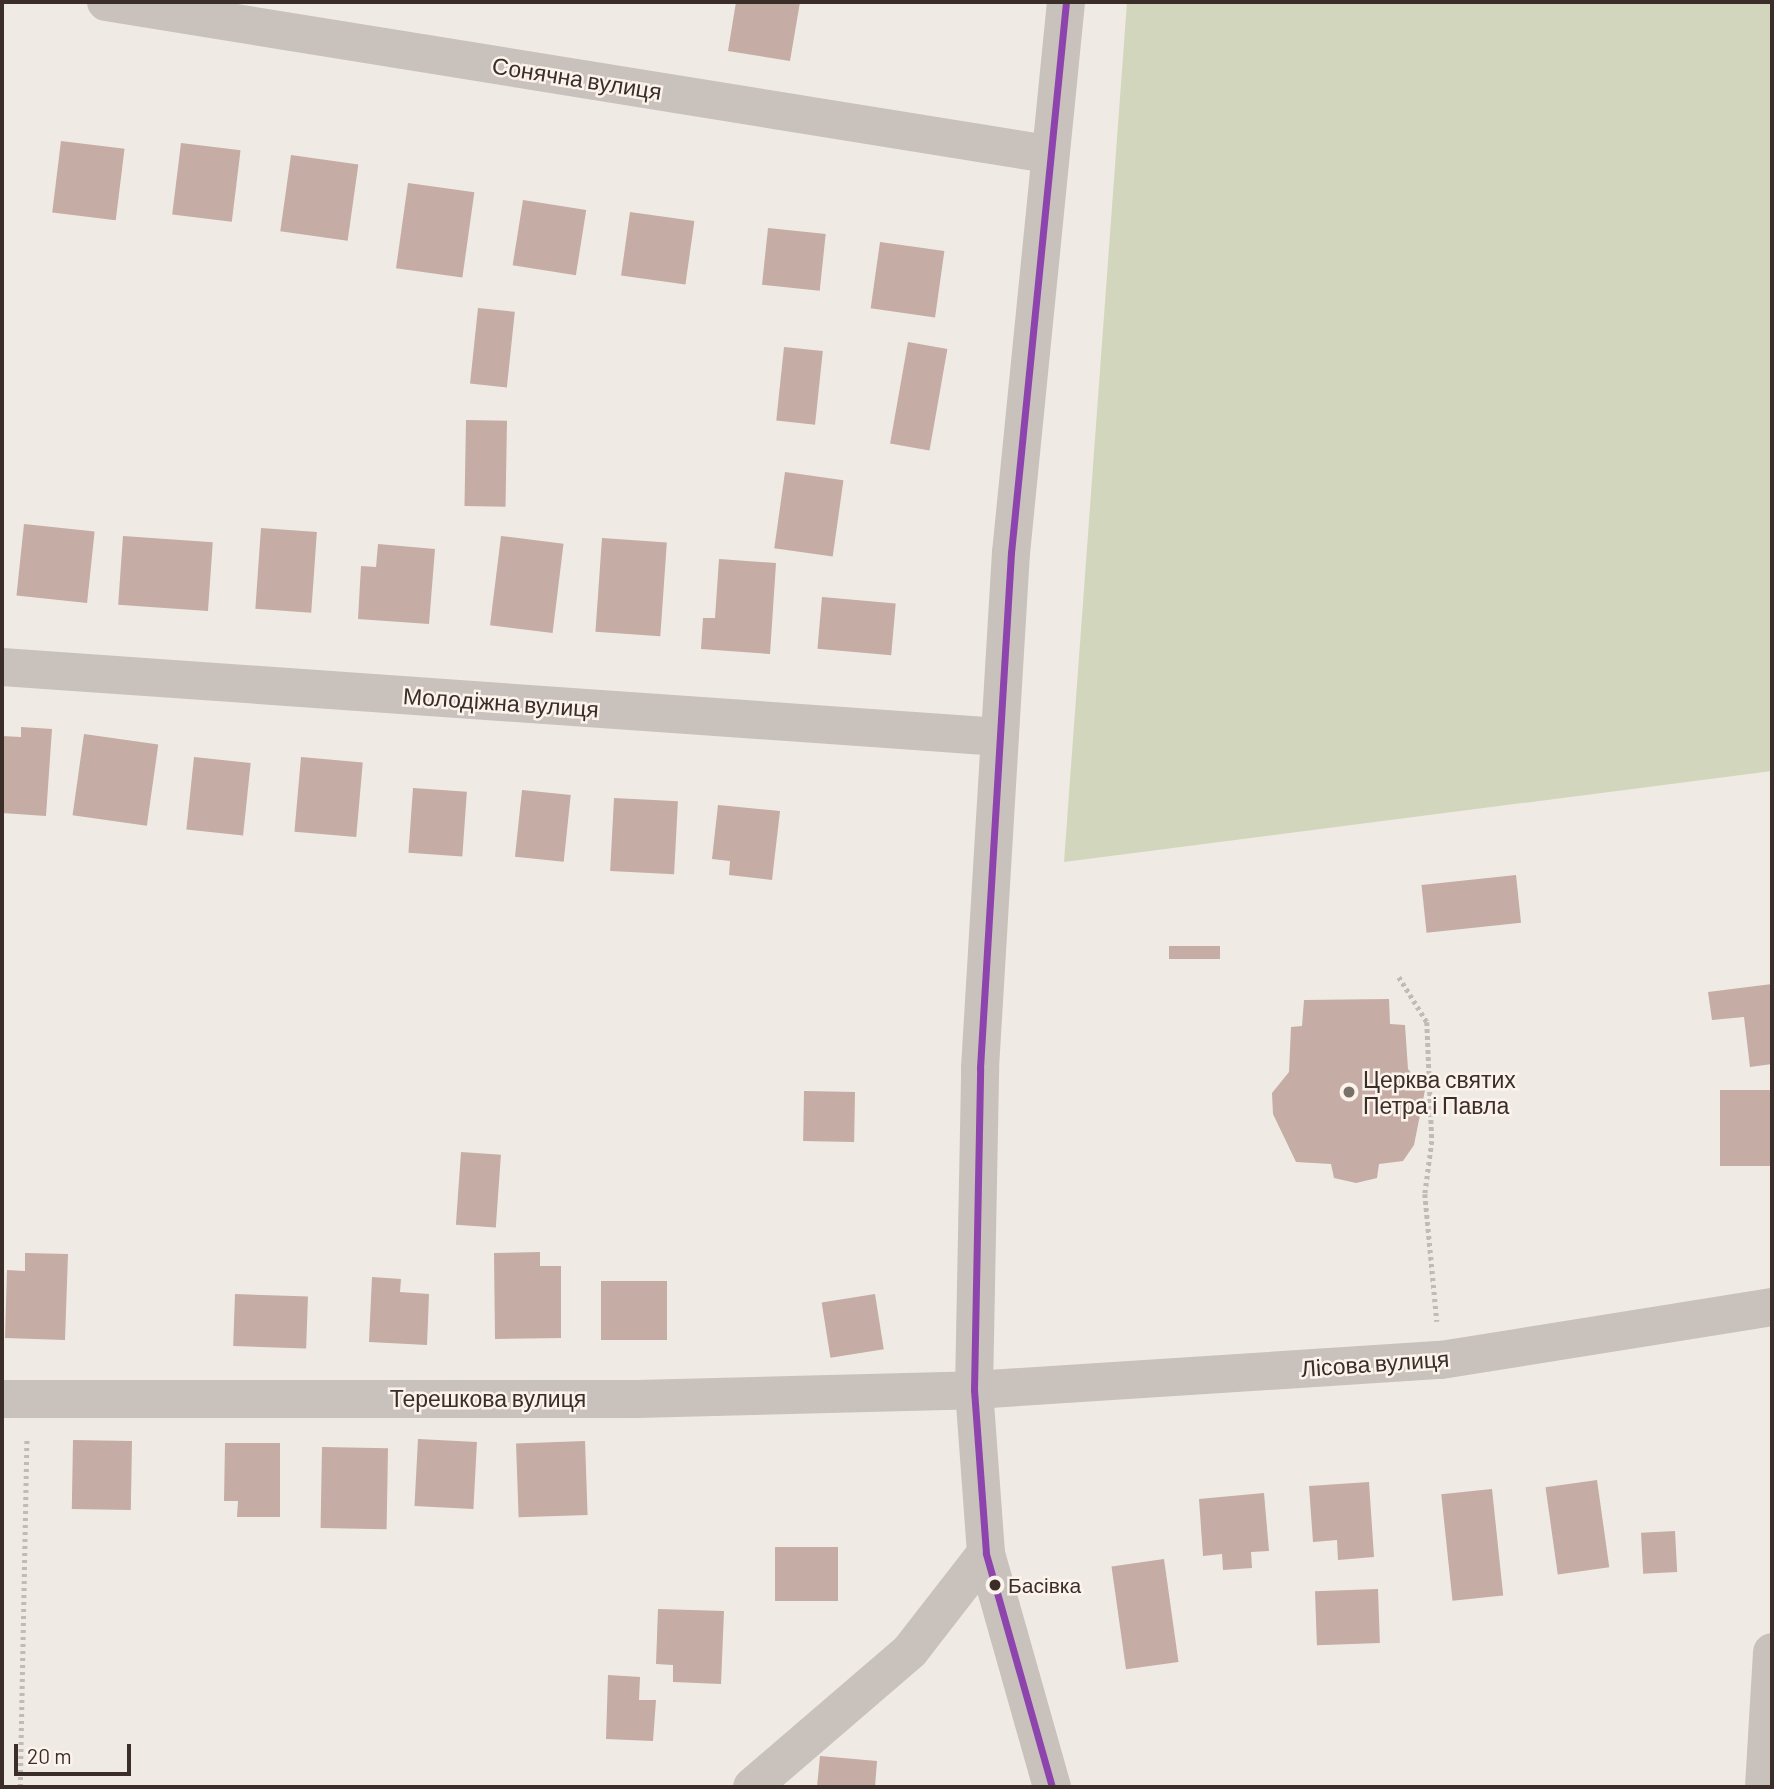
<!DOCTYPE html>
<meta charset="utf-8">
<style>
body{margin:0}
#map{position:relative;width:1774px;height:1789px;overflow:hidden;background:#f0eae4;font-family:Barlow,sans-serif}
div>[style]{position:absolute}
.green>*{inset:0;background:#d2d6bd}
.building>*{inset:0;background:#c5aca4;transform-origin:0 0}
.path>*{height:4.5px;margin-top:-2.25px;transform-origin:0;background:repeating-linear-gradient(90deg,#c2bab4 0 3.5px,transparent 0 7px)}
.minor>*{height:38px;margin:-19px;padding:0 19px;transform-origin:19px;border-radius:19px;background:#c9c1bc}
.bus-1>*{height:7px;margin:-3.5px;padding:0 3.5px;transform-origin:3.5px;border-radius:3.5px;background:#8e44ad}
.dots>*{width:19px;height:19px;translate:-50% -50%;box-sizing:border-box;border:4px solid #fbf3ec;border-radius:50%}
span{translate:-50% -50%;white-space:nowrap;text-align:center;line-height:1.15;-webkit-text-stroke:5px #fbf3ec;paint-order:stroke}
.bus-label{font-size:21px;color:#3b2e29}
.left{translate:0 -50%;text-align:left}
.street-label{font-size:23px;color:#3b2e29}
.poi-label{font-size:23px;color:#3b2e29}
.frame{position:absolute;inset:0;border:4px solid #3b2e29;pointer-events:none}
.scale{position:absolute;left:14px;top:1744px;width:117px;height:32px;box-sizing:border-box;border:4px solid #3b2e29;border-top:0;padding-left:9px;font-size:21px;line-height:24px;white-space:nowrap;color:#3b2e29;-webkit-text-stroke:5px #fbf3ec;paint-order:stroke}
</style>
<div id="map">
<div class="green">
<div style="clip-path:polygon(1127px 2px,1772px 2px,1772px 771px,1064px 862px)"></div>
</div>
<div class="building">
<div style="clip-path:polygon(736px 2px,800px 2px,790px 61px,728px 51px)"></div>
<div style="left:61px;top:141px;width:64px;height:72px;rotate:7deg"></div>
<div style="left:181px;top:143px;width:60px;height:72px;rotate:7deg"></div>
<div style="left:291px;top:155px;width:68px;height:77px;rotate:8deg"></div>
<div style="left:408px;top:183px;width:67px;height:86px;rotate:8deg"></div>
<div style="left:523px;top:200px;width:64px;height:66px;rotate:9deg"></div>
<div style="left:630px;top:212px;width:65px;height:64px;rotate:8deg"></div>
<div style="left:768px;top:228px;width:58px;height:57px;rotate:6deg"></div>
<div style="left:880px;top:242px;width:65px;height:67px;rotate:8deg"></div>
<div style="left:478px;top:308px;width:37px;height:76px;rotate:6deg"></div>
<div style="left:908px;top:342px;width:40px;height:103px;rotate:10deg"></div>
<div style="left:784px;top:347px;width:39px;height:74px;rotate:6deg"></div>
<div style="left:466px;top:420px;width:41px;height:86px;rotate:1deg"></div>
<div style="left:785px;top:472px;width:59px;height:77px;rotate:8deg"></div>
<div style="left:24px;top:524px;width:71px;height:72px;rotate:6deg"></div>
<div style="left:261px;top:528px;width:56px;height:81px;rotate:4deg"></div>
<div style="left:123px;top:536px;width:90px;height:69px;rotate:4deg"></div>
<div style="left:501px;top:536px;width:63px;height:90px;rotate:7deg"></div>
<div style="left:602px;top:538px;width:65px;height:94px;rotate:4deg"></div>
<div style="clip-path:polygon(378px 544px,435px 549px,429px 624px,358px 619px,361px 566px,376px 567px)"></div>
<div style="clip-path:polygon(719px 559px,776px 563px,770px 654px,701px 649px,703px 618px,715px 618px)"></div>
<div style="left:822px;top:597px;width:74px;height:52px;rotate:5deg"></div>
<div style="clip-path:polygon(21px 727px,52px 729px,46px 816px,2px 813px,2px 736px,21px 737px)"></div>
<div style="left:84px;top:734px;width:75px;height:82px;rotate:8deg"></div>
<div style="left:194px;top:757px;width:57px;height:73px;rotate:6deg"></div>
<div style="left:301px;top:757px;width:62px;height:75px;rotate:5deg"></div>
<div style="left:413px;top:788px;width:54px;height:65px;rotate:4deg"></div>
<div style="left:522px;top:790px;width:49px;height:67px;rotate:6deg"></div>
<div style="left:614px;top:798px;width:64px;height:73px;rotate:3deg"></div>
<div style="clip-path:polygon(718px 805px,780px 811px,772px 880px,729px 875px,730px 861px,712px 859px)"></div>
<div style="left:1516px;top:875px;width:48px;height:95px;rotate:84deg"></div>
<div style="left:1169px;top:946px;width:51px;height:13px"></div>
<div style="clip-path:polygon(1772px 984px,1772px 1064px,1750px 1067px,1744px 1017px,1712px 1020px,1708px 992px)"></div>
<div style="clip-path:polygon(1389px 999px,1390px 1024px,1405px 1025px,1408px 1069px,1425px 1090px,1414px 1145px,1403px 1161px,1379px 1164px,1377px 1178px,1356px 1183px,1334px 1178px,1331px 1164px,1296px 1162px,1273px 1114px,1272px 1093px,1289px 1072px,1291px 1027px,1302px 1026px,1304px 1000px)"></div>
<div style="left:1772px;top:1090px;width:76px;height:52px;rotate:90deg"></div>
<div style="left:804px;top:1091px;width:51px;height:50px;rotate:1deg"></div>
<div style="left:461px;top:1152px;width:40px;height:73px;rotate:4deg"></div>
<div style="clip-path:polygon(540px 1252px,540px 1266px,561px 1266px,561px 1338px,495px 1339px,494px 1253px)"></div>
<div style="clip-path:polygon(25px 1253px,68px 1254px,65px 1340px,5px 1338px,7px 1270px,25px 1271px)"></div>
<div style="clip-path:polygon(372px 1277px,401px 1279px,400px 1292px,429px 1294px,427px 1345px,369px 1342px)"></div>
<div style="left:601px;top:1281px;width:66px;height:59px"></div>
<div style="left:235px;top:1294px;width:73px;height:52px;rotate:2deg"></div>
<div style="left:875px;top:1294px;width:56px;height:54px;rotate:81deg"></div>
<div style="left:418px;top:1439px;width:59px;height:67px;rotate:3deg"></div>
<div style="left:73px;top:1440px;width:59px;height:69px;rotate:1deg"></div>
<div style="left:585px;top:1441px;width:74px;height:69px;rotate:88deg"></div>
<div style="clip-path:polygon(225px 1443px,280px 1443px,280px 1517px,237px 1517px,238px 1501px,224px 1501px)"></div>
<div style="left:322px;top:1447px;width:66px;height:81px;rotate:1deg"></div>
<div style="left:1597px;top:1480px;width:88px;height:52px;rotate:82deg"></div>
<div style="clip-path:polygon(1369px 1482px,1374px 1557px,1338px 1560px,1337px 1540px,1313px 1542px,1309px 1486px)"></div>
<div style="left:1492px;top:1489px;width:107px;height:51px;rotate:84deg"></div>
<div style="clip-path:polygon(1264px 1493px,1269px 1551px,1251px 1552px,1252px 1568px,1223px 1570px,1222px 1554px,1203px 1556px,1199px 1499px)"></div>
<div style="left:1675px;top:1531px;width:41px;height:34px;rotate:87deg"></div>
<div style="left:775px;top:1547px;width:63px;height:54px"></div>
<div style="left:1164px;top:1559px;width:104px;height:53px;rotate:82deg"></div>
<div style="left:1378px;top:1589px;width:54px;height:63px;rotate:88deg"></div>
<div style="clip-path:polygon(658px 1609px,724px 1611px,721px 1684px,673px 1682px,673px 1665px,656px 1664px)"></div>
<div style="clip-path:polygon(608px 1675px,640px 1677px,639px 1700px,656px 1700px,653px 1741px,606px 1739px)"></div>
<div style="clip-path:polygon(820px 1756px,877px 1761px,875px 1787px,817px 1787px)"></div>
</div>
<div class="path">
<div style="left:1399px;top:977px;width:53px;rotate:58.1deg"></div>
<div style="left:1427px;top:1022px;width:119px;rotate:87.6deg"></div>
<div style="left:1432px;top:1141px;width:53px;rotate:97.5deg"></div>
<div style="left:1425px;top:1194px;width:128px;rotate:84.6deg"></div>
<div style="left:20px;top:1787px;width:349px;rotate:-88.9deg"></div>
</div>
<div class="minor">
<div style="left:106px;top:2px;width:954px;rotate:9.17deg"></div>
<div style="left:2px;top:667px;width:1000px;rotate:4.01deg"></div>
<div style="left:2px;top:1399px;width:635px"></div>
<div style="left:637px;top:1399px;width:337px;rotate:-1.5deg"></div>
<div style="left:974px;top:1390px;width:468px;rotate:-3.7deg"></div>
<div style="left:1441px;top:1360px;width:335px;rotate:-9.1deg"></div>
<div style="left:752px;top:1787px;width:208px;rotate:-40.7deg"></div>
<div style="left:910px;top:1651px;width:124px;rotate:-52.2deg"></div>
<div style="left:1052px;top:1787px;width:243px;rotate:-105.8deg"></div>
<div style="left:986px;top:1553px;width:163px;rotate:-94.2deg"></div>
<div style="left:974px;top:1390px;width:322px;rotate:-88.9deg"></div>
<div style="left:980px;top:1068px;width:516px;rotate:-86.56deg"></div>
<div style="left:1011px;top:553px;width:554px;rotate:-84.3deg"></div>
<div style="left:1764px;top:1787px;width:135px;rotate:-86.6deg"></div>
</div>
<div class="bus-1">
<div style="left:1052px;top:1787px;width:243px;rotate:-105.8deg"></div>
<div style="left:986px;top:1553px;width:163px;rotate:-94.2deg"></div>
<div style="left:974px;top:1390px;width:322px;rotate:-88.9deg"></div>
<div style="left:980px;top:1068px;width:516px;rotate:-86.56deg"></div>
<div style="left:1011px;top:553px;width:554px;rotate:-84.3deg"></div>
</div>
<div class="dots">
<div style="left:1349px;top:1092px;background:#7a706a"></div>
<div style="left:995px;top:1585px;background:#3b2e29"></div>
</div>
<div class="bus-label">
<span class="left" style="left:1008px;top:1585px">Басівка</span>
</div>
<div class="street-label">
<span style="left:577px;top:78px;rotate:9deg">Сонячна вулиця</span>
<span style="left:501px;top:702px;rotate:4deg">Молодіжна вулиця</span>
<span style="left:1375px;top:1363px;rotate:-4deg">Лісова вулиця</span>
<span style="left:488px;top:1398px">Терешкова вулиця</span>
</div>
<div class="poi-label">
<span class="left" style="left:1363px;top:1092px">Церква святих<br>Петра і Павла</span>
</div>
<div class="frame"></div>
<div class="scale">20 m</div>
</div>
